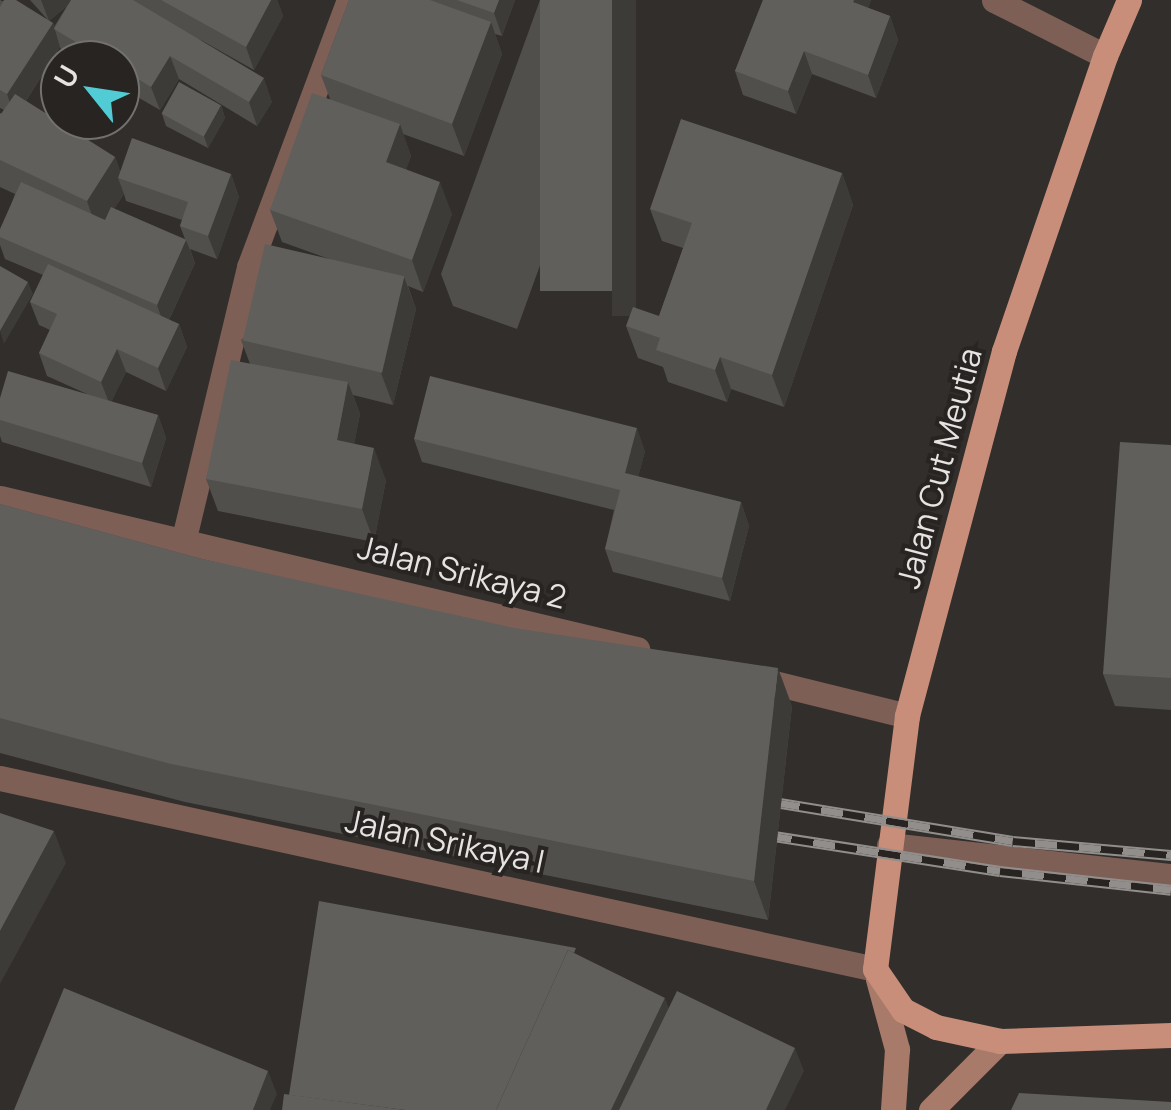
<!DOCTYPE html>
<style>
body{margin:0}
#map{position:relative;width:1171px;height:1110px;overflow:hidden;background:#312e2b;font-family:Manrope,sans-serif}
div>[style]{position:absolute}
.service>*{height:25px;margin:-12.5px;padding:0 12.5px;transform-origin:12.5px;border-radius:12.5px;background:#7d5f55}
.minor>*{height:25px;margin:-12.5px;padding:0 12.5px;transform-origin:12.5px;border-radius:12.5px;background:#7d5f55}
.secondary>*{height:25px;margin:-12.5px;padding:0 12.5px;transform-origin:12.5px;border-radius:12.5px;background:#a87a6a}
.primary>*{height:25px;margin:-12.5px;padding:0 12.5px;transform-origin:12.5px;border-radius:12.5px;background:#c98e7a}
.rail>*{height:11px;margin-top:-5.5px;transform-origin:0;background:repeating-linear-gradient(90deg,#272422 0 22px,#918e8c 0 44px);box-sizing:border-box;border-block:2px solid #918e8c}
.wall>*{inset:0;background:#504f4b}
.shaded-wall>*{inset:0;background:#3d3b38;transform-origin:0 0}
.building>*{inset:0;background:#605f5c;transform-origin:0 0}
span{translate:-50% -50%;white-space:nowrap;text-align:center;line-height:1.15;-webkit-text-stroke:8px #272422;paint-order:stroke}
.street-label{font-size:32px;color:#e6e4e2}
.north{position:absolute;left:40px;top:40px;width:100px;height:100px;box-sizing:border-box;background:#272422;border:2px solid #73716f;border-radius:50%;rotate:300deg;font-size:28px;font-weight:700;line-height:40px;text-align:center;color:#e6e4e2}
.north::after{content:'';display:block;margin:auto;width:35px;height:45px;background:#51ccd4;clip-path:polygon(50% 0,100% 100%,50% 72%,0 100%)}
</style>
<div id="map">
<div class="service">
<div style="left:889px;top:845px;width:284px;rotate:6.3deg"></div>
</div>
<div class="minor">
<div style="left:994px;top:0;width:124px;rotate:26.8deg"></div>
<div style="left:0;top:498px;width:655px;rotate:13.34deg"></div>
<div style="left:184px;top:538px;width:279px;rotate:-76.5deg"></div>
<div style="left:249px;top:267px;width:285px;rotate:-69.5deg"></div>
<div style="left:754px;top:678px;width:158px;rotate:13.9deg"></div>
<div style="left:0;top:778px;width:896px;rotate:12.31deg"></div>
</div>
<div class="secondary">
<div style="left:878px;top:979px;width:73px;rotate:74.8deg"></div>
<div style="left:897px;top:1049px;width:61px;rotate:93.8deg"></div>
<div style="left:931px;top:1110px;width:98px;rotate:-45deg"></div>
</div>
<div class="primary">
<div style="left:1129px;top:0;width:61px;rotate:113.2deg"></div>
<div style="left:1105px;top:56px;width:312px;rotate:108.9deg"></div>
<div style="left:1004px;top:351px;width:378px;rotate:104.9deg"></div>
<div style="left:907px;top:716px;width:255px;rotate:97.2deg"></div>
<div style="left:875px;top:969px;width:50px;rotate:55.7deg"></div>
<div style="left:903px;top:1010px;width:37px;rotate:27deg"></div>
<div style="left:936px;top:1027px;width:66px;rotate:12.3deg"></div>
<div style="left:1000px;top:1041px;width:171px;rotate:-2deg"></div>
</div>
<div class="rail">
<div style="left:756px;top:799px;width:260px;rotate:9.3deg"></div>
<div style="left:1013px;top:841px;width:159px;rotate:5.1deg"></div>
<div style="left:748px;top:832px;width:255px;rotate:8.8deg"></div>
<div style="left:1000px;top:871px;width:172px;rotate:6.3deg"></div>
</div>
<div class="wall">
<div style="clip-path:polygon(evenodd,0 0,48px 20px,30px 0,277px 0,283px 16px,254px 70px,199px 39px,272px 102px,257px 126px,179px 79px,160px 110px,120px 87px,120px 60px,76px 60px,62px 52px,60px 47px,26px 101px,115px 157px,120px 171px,231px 174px,239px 197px,217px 259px,190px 249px,195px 263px,169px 320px,179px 324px,187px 347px,166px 391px,126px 372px,111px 402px,158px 415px,166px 438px,151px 487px,2px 442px,0 436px,0 398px,87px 394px,47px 376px,39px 353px,50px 330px,39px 325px,30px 302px,43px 275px,5px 259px,0 245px,0 237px,15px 194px,0 187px,0 113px,1px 114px,4px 110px,0 108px,0 0,67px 6px,54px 27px,53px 23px,49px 21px,67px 6px,0 0,124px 194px,126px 201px,182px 220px,180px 226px,185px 239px,114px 209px,124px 194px)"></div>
<div style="clip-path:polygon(349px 0,515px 0,502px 36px,495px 34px,502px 54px,464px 156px,403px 134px,411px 156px,406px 169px,452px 214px,423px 292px,408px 286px,416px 309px,393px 405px,353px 395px,360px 414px,354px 444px,386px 480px,374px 542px,218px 511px,206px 479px,250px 364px,241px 340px,332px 260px,282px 242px,270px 210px,330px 99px,321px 75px)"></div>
<div style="clip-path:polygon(540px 0,636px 0,517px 329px,453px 306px,441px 274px)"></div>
<div style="clip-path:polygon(763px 0,871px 0,868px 8px,890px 16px,898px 40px,876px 98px,812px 74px,796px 114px,743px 95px,735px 71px)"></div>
<div style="clip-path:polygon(221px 105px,225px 118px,208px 148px,166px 126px,162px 114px)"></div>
<div style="clip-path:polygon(842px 173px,853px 205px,784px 407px,731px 389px,727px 402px,668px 382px,663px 367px,638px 358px,626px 326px,659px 316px,683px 248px,662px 241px,650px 209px)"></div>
<div style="clip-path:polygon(414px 439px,645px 451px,638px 477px,741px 502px,749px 526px,730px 601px,613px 572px,605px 549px,614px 510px,422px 462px)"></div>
<div style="clip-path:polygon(1171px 445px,1171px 710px,1115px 706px,1103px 674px)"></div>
<div style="clip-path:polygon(0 504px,198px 558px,792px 706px,768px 920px,185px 802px,0 753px)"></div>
</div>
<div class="shaded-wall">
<div style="clip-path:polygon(41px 0,74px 0,49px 21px)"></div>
<div style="clip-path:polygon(271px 0,277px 0,283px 16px,254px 70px,246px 47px)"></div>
<div style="clip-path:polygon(499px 0,515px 0,502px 36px,494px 13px)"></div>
<div style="left:612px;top:0;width:24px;height:316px"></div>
<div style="clip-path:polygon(854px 0,871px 0,861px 26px,853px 2px)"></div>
<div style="clip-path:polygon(890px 16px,898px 40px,876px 98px,868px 75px)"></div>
<div style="clip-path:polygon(491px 22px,502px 54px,464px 156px,452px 124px)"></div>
<div style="clip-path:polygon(53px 23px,60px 47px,15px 118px,7px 94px)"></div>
<div style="clip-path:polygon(804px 51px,812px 74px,796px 114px,788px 91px)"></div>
<div style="clip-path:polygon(170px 56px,179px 79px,160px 110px,151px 87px)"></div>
<div style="clip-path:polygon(264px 78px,272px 102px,257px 126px,249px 102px)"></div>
<div style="clip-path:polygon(221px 105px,225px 118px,208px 148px,204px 136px)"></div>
<div style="clip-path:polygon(400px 124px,411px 156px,398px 194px,386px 162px)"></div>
<div style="clip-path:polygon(115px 157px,123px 179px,118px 178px,124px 194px,98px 233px,87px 201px)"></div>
<div style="clip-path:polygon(842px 173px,853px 205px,784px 407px,772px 375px)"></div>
<div style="clip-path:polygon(231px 174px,239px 197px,217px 259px,208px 236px)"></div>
<div style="clip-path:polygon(440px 182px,452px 214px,423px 292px,412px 260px)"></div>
<div style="clip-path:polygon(186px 240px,195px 263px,165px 328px,157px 305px)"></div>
<div style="clip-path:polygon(404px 277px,416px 309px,393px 405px,381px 373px)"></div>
<div style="clip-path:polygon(28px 282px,33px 294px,4px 344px,0 331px)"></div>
<div style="clip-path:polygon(179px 324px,187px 347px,166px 391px,158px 368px)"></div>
<div style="clip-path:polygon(117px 349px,126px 372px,110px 405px,101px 382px)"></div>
<div style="clip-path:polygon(720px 357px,731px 389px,727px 402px,715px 370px)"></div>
<div style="clip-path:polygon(348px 382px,360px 414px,349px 472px,337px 440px)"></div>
<div style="clip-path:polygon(158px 415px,166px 438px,151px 487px,142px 463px)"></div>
<div style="clip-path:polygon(637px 428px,645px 451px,633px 497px,625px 473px)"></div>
<div style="clip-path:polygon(374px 448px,386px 480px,374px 542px,362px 509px)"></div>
<div style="clip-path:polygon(741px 502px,749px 526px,730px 601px,722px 578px)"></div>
<div style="clip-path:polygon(778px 668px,792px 706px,768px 920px,754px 881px)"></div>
<div style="clip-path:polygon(54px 831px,66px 863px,0 984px,0 931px)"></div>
<div style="clip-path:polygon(665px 998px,677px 1030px,638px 1110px,611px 1110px)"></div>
<div style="clip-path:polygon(795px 1048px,804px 1071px,785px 1110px,766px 1110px)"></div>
<div style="clip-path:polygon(268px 1071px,277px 1094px,270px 1110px,253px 1110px)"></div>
</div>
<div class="building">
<div style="clip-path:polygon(4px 0,16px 0,53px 23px,7px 94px,0 90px,0 7px)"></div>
<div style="clip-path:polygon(71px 0,133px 0,264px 78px,249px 102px,170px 56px,151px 87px,120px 68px,120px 60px,106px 60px,54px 29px)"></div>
<div style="clip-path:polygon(161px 0,271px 0,246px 47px)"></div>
<div style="clip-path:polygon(349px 0,430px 0,491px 22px,452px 124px,321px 75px)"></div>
<div style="clip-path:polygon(457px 0,499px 0,494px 13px)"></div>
<div style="left:540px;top:0;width:72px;height:291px"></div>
<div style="clip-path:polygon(763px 0,854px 0,853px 2px,890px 16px,868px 75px,804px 51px,788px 91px,735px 71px)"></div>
<div style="left:179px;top:82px;width:48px;height:36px;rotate:29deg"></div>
<div style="clip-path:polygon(312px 93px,400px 124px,386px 162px,440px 182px,412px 260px,270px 210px)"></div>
<div style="clip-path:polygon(15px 94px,115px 157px,87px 201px,0 160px,0 113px,1px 114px)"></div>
<div style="clip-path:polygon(681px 119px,842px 173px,772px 375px,720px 357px,715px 370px,656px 350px,660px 338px,626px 326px,633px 307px,659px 316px,692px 223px,650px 209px)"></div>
<div style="clip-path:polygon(132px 138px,231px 174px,208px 236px,180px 226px,188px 202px,118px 178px)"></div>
<div style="clip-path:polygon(21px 182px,105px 220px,111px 207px,186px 240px,157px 305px,0 237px,0 229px)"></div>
<div style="left:265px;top:244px;width:143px;height:99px;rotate:13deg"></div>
<div style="clip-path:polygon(48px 264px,179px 324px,158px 368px,117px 349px,101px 382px,39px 353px,57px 314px,30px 302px)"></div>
<div style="clip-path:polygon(0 266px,28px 282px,0 331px)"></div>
<div style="clip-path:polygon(231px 360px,348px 382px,337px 440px,374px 448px,362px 509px,206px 479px)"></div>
<div style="clip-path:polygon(8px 371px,158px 415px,142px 463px,0 420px,0 398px)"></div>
<div style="clip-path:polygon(430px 376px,637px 428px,625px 473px,741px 502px,722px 578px,605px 549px,620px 490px,414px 439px)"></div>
<div style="clip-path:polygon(1120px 442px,1171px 445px,1171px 678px,1103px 674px)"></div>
<div style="clip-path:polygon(0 504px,198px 558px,514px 628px,778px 668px,754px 881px,171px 764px,0 718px)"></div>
<div style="clip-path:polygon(0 813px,54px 831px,0 931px)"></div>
<div style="clip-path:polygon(319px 901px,576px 948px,574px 953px,568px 950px,496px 1110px,405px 1110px,289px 1095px)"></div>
<div style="clip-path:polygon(568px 950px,665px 998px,611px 1110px,496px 1110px)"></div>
<div style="clip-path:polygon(64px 988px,268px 1071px,253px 1110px,14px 1110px)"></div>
<div style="clip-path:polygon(677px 991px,795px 1048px,766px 1110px,619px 1110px)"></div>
<div style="clip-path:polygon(1019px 1093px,1171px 1102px,1171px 1110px,1011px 1110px)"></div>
<div style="clip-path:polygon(284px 1094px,405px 1110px,282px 1110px)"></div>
</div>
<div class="street-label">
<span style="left:939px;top:468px;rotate:-75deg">Jalan Cut Meutia</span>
<span style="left:462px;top:572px;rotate:14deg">Jalan Srikaya 2</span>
<span style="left:445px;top:841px;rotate:12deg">Jalan Srikaya I</span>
</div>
<div class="north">U</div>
</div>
